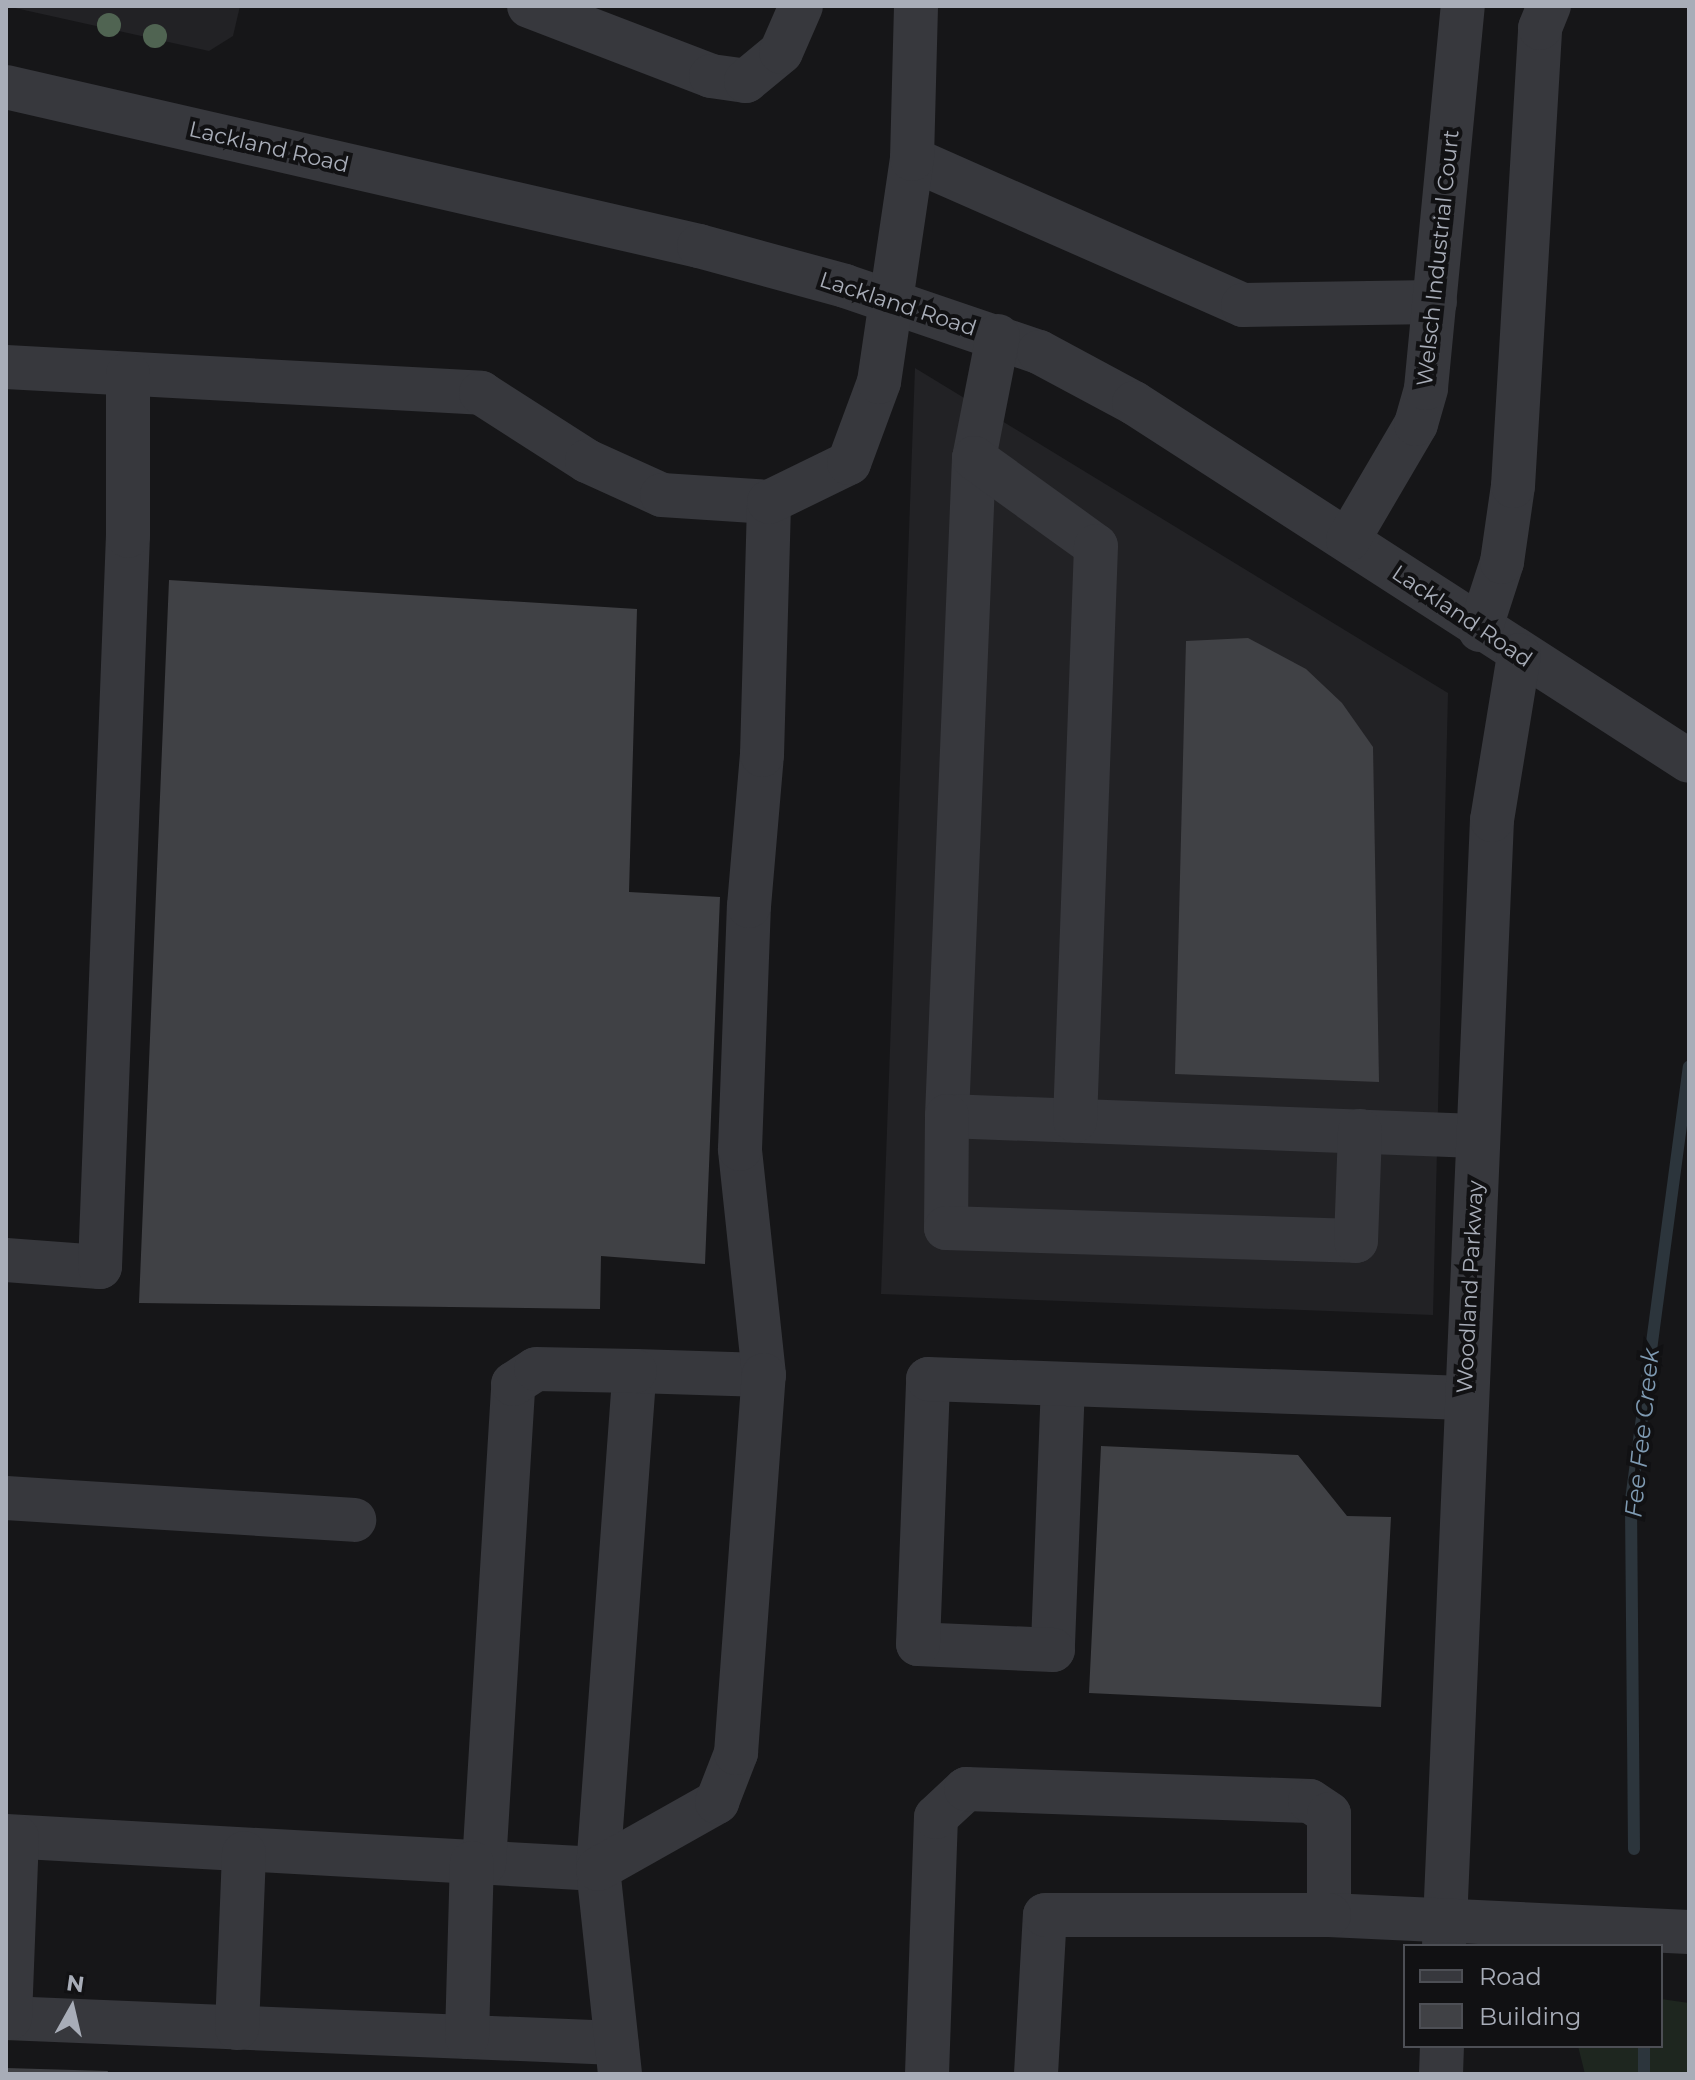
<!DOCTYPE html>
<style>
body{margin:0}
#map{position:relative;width:1695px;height:2080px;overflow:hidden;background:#161618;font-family:Montserrat,sans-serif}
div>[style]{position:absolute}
.built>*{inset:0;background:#222225}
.green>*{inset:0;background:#1e261f}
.stream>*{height:12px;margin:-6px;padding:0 6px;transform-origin:6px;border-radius:6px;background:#2c353c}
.building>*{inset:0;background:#404145}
.minor>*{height:44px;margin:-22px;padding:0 22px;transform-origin:22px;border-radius:22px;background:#37383d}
.trees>*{width:24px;height:24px;margin:-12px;border-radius:50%;background:#506452}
span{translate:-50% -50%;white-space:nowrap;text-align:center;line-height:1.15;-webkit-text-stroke:8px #111113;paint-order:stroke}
.street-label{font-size:22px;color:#a8adb8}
.water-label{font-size:24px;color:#7f9bb3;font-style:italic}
.frame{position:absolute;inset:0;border:8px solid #a8adb8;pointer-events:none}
.legend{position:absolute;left:1403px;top:1944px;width:260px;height:104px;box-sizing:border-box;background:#111113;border:2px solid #4d4f55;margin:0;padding:10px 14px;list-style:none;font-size:24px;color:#a8adb8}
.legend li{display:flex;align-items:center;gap:16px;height:40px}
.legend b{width:40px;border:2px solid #4d4f55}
.north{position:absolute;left:32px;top:1968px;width:80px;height:80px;-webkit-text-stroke:6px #111113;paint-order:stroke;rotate:8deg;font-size:22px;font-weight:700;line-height:32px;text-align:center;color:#a8adb8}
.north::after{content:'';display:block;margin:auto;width:28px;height:36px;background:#a8adb8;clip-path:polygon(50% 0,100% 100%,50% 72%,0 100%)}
</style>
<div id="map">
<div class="built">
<div style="clip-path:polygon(6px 6px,240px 6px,233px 36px,209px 51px)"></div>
<div style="clip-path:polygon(915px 368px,1448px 693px,1433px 1315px,881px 1294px)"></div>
</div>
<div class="green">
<div style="clip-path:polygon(1661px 1999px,1689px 2003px,1689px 2074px,1585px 2074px,1578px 2046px,1661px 2046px)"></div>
</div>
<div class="stream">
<div style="left:1634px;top:1849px;width:349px;rotate:-90.5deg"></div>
<div style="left:1631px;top:1500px;width:437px;rotate:-82.4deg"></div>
<div style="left:1644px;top:2046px;width:28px;rotate:90deg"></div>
</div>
<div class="building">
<div style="clip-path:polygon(169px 580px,637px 609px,629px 892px,720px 897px,705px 1264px,601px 1256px,600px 1309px,139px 1303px)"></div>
<div style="clip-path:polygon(1248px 638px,1306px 669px,1342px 703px,1373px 747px,1379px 1082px,1175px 1074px,1186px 641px)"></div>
<div style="clip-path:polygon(1101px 1446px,1298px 1455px,1347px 1516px,1391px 1517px,1381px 1707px,1089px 1693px)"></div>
<div style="clip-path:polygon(6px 2068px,108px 2071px,107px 2074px,6px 2074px)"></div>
</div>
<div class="minor">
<div style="left:529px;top:6px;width:195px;rotate:21deg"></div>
<div style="left:711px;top:76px;width:35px;rotate:8deg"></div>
<div style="left:746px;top:81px;width:45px;rotate:-39.6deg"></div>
<div style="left:781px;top:52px;width:50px;rotate:-66.5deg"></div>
<div style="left:6px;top:87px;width:711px;rotate:12.92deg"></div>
<div style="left:699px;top:246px;width:151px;rotate:15.3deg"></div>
<div style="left:845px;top:286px;width:205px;rotate:18.8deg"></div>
<div style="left:1039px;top:352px;width:108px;rotate:28.2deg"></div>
<div style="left:1134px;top:403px;width:660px;rotate:32.82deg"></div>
<div style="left:912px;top:159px;width:362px;rotate:23.8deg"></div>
<div style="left:1243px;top:305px;width:192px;rotate:-0.9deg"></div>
<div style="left:998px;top:336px;width:124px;rotate:101.1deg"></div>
<div style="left:974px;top:458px;width:659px;rotate:92.35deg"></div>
<div style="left:947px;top:1116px;width:530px;rotate:2.16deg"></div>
<div style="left:6px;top:367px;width:476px;rotate:3.1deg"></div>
<div style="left:481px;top:393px;width:126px;rotate:32.7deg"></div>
<div style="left:587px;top:461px;width:82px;rotate:24.4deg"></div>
<div style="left:662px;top:495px;width:107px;rotate:3.7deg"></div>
<div style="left:974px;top:458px;width:150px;rotate:35.8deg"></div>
<div style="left:1096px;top:546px;width:575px;rotate:92.09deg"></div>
<div style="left:1348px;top:540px;width:134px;rotate:-59.6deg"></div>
<div style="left:1416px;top:424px;width:37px;rotate:-74deg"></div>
<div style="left:1426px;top:388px;width:384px;rotate:-84.5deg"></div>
<div style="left:1480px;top:630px;width:71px;rotate:-72.1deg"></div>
<div style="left:1502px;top:562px;width:77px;rotate:-81.8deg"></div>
<div style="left:1513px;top:486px;width:459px;rotate:-86.6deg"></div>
<div style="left:1540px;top:28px;width:24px;rotate:-68deg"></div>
<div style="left:947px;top:1116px;width:112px;rotate:90.5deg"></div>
<div style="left:946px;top:1228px;width:410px;rotate:1.8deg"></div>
<div style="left:1356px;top:1241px;width:110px;rotate:-87.9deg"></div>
<div style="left:6px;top:1260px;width:94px;rotate:4.3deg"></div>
<div style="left:100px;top:1267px;width:732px;rotate:-87.81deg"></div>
<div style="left:128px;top:536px;width:162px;rotate:-90deg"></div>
<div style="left:1063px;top:1384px;width:266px;rotate:92.2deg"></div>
<div style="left:1053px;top:1650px;width:135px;rotate:-177.5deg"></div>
<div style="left:918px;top:1644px;width:265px;rotate:-87.8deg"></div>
<div style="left:928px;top:1379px;width:537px;rotate:2.03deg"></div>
<div style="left:6px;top:1498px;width:349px;rotate:3.6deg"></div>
<div style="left:6px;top:1836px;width:593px;rotate:3.19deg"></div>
<div style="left:598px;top:1869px;width:499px;rotate:-85.8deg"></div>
<div style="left:635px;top:1371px;width:129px;rotate:1.8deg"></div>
<div style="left:764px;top:1375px;width:227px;rotate:-96.1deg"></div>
<div style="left:740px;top:1149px;width:243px;rotate:-87.9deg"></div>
<div style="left:749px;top:906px;width:152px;rotate:-85.1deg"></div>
<div style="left:762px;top:755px;width:253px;rotate:-88.4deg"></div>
<div style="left:769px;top:502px;width:89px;rotate:-26deg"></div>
<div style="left:849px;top:463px;width:86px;rotate:-69.7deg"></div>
<div style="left:879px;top:382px;width:225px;rotate:-81.6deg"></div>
<div style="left:912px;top:159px;width:153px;rotate:-88.5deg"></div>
<div style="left:484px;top:1864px;width:481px;rotate:-86.5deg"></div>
<div style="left:513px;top:1384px;width:27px;rotate:-33deg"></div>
<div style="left:536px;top:1369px;width:99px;rotate:1.2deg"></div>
<div style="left:1444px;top:1946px;width:1127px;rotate:-87.56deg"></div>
<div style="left:1492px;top:820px;width:167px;rotate:-80.7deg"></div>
<div style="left:6px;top:2018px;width:611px;rotate:2.35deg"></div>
<div style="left:10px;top:2018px;width:181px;rotate:-87.8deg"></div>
<div style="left:237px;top:2028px;width:175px;rotate:-87.7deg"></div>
<div style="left:467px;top:2037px;width:174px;rotate:-88.4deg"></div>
<div style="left:620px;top:2074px;width:206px;rotate:-96.1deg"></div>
<div style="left:598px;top:1869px;width:137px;rotate:-29.4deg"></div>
<div style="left:717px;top:1802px;width:53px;rotate:-68.8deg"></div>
<div style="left:736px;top:1753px;width:379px;rotate:-85.8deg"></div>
<div style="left:927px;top:2074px;width:257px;rotate:-88deg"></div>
<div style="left:936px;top:1817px;width:41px;rotate:-43deg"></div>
<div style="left:966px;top:1789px;width:344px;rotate:2deg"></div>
<div style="left:1310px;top:1801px;width:23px;rotate:34deg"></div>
<div style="left:1329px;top:1814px;width:101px;rotate:90deg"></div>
<div style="left:1329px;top:1915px;width:360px;rotate:2.7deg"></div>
<div style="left:1036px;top:2074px;width:159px;rotate:-86.8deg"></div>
<div style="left:1045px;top:1915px;width:284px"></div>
<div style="left:1441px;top:2074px;width:28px;rotate:-88deg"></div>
</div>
<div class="trees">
<div style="left:109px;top:25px"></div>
<div style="left:155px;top:36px"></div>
</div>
<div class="street-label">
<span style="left:269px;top:147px;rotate:13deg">Lackland Road</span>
<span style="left:1438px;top:258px;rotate:-84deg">Welsch Industrial Court</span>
<span style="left:898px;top:304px;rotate:18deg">Lackland Road</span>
<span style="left:1462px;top:616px;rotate:34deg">Lackland Road</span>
<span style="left:1470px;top:1287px;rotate:-87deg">Woodland Parkway</span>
</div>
<div class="water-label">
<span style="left:1642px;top:1433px;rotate:-84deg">Fee Fee Creek</span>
</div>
<div class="frame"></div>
<ul class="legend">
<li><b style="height:10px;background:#37383d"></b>Road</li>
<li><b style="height:22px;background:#404145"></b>Building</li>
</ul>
<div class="north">N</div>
</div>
